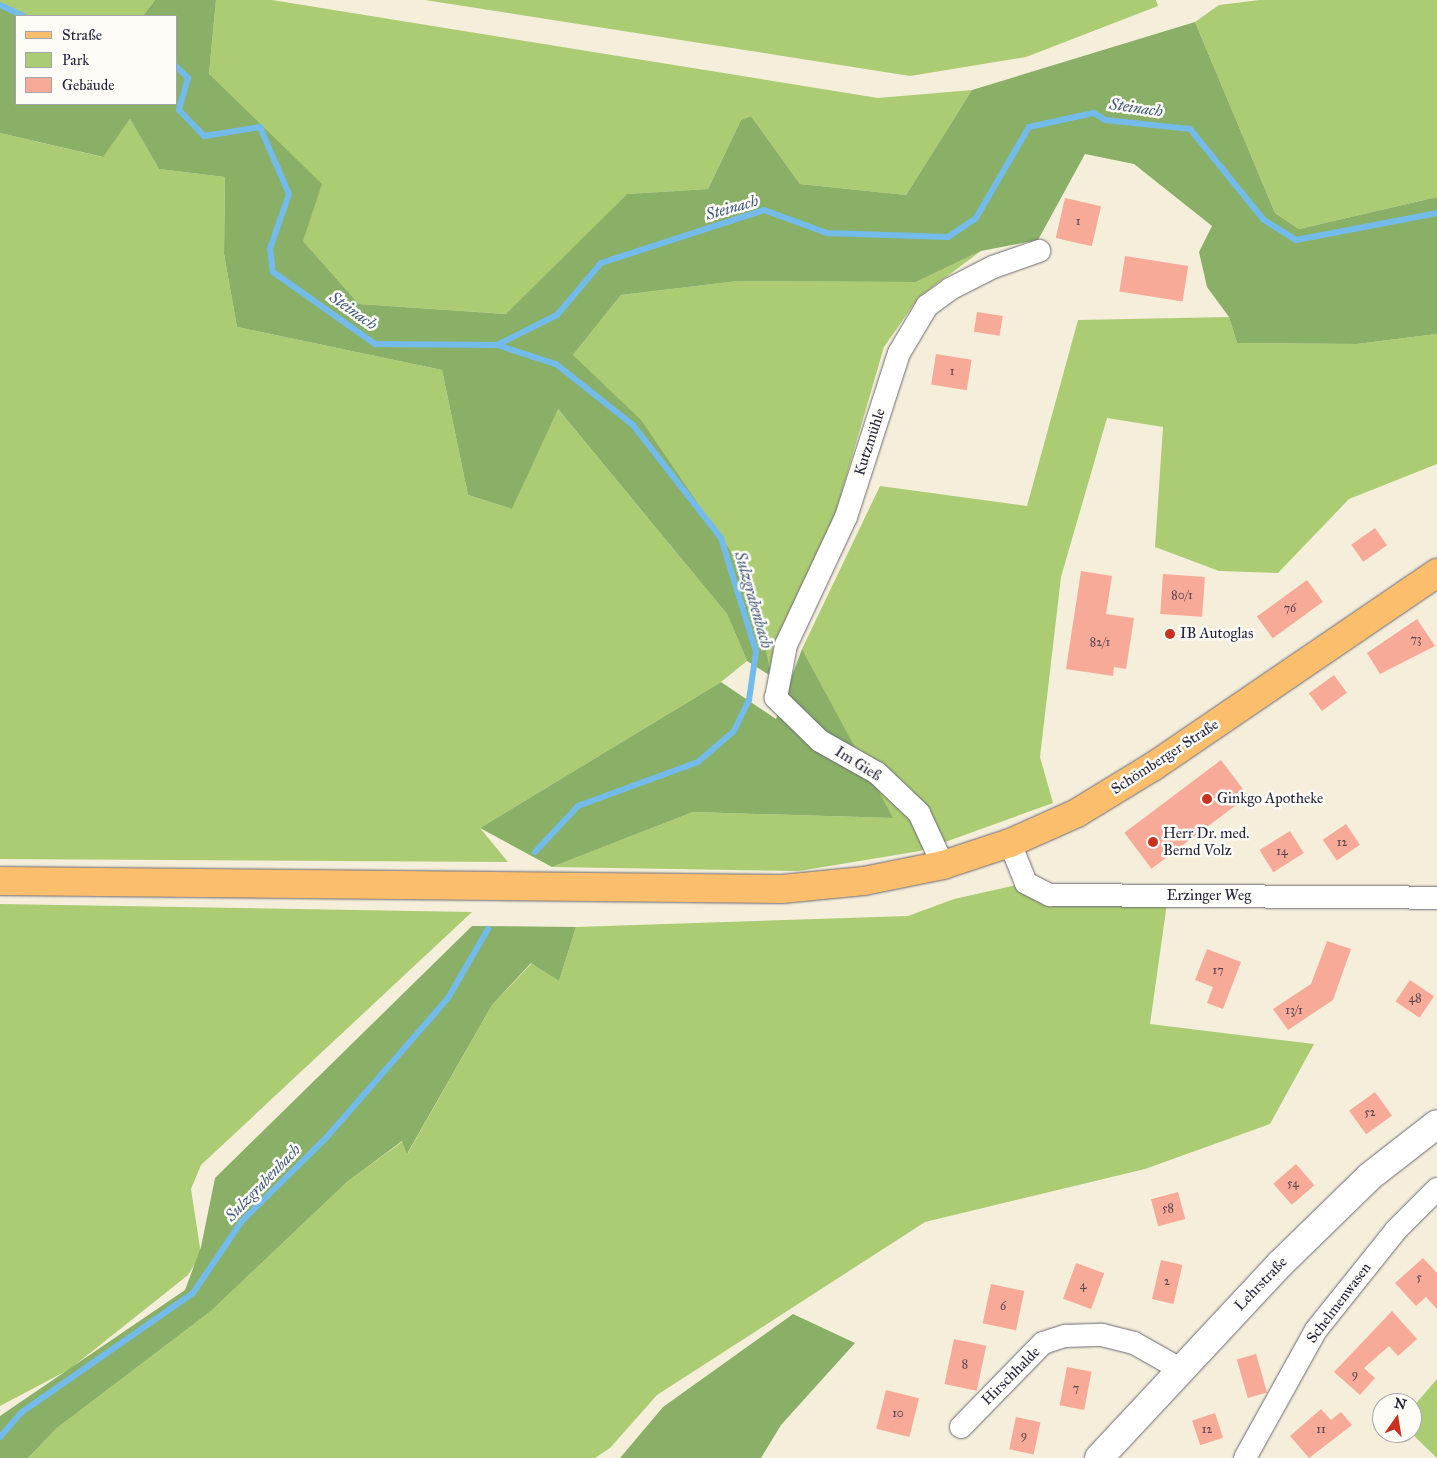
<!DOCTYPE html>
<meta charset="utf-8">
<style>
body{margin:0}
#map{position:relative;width:1437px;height:1458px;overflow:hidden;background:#f4eedb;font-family:"IM FELL Great Primer",serif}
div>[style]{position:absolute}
.green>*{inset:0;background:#accc74}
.forest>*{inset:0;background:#89b066}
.stream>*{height:6px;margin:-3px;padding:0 3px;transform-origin:3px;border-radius:3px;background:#73bbeb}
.building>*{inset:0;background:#f7aa97;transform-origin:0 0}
.roads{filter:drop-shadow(0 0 1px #6c6973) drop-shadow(0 0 1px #6c6973)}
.minor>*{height:22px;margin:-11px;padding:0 11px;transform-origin:11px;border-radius:11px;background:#fff}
.tertiary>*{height:28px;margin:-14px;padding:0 14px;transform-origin:14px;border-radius:14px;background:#fff}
.primary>*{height:28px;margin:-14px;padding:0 14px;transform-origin:14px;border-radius:14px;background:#fabe6d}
.dots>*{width:14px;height:14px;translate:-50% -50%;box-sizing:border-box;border:2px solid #fdfcf7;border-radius:50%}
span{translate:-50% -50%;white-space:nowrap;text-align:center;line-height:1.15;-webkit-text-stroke:5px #fdfcf7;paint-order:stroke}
.number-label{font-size:12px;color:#574452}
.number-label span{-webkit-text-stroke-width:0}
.street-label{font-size:15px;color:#22223b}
.poi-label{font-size:15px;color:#22223b}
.left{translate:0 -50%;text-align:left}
.water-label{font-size:16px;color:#3e5879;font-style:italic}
.legend{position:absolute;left:15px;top:15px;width:162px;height:90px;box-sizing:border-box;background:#fdfcf7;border:1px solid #a5a5ac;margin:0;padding:6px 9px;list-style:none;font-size:15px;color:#22223b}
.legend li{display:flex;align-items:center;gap:10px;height:25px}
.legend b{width:25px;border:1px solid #a5a5ac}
.north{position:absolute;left:1372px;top:1393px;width:50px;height:50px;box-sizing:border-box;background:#fdfcf7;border:1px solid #a5a5ac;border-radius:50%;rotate:13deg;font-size:14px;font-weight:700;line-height:20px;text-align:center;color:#22223b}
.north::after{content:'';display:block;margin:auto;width:18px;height:22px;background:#c8321e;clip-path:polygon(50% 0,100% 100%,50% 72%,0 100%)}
</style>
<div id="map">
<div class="green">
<div style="clip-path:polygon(0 0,155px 0,143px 16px,32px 16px,0 5px)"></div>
<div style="clip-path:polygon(216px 0,272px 0,878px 98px,972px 90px,906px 195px,800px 184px,751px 116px,741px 120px,708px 189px,627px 194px,507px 314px,359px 304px,303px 241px,209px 74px)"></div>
<div style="clip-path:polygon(425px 0,1156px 0,1158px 6px,1026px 57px,910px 76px)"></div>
<div style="clip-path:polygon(1260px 0,1437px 0,1437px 197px,1299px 229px,1275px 213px,1195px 22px,1219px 5px)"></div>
<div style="clip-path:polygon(130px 119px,159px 169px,225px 177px,224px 254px,237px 327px,442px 370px,468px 495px,512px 509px,557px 408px,727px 614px,747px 661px,721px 682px,480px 828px,508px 862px,0 859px,0 133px,102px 157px)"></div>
<div style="clip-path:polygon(981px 251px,919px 297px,884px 347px,836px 512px,774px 644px,771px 676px,573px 355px,621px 295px,738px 281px,916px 282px)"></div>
<div style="clip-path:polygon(1229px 317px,1237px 343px,1357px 344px,1437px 334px,1437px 464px,1349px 499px,1278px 573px,1219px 571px,1155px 547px,1163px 427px,1107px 418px,1061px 577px,1040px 757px,1053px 803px,920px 851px,799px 871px,552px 867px,693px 812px,892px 818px,802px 649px,880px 486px,1027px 506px,1078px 320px)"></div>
<div style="clip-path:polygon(1026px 883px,1168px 896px,1150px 1024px,1314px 1044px,1270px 1124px,1145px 1169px,925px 1222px,657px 1395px,610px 1448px,595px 1458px,28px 1458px,57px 1428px,211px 1311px,347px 1182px,403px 1141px,408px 1153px,492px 1005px,532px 963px,559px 981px,576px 927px,908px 916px,954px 899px)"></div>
<div style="clip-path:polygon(0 904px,472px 912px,201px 1165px,191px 1189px,201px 1254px,188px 1275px,70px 1369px,0 1406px)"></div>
<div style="clip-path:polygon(1437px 1379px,1437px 1458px,1411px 1433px,1412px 1408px)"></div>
</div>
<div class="forest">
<div style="clip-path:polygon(155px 0,216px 0,209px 74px,322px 184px,303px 241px,359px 304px,506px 314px,627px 194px,708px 189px,741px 120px,751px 116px,800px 184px,906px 195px,972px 90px,1195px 22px,1275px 213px,1299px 229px,1437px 197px,1437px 334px,1357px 344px,1237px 343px,1229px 317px,1207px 287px,1199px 252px,1212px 226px,1134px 164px,1085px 154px,1038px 240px,981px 251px,916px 282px,738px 281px,621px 295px,573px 355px,641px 420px,753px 584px,771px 676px,747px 661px,727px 614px,558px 409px,512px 509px,468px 495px,442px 370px,237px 327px,224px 254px,225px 177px,159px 169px,130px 119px,103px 157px,0 133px,0 5px,32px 16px,16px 16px,16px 104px,176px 104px,176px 16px,143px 16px)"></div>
<div style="clip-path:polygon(802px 649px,893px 818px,693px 812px,552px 867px,480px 828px,721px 682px,776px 719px)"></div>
<div style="clip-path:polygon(472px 926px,576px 927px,559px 981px,531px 963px,492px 1005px,407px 1154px,402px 1141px,347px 1182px,211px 1311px,57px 1428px,28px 1458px,0 1458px,0 1416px,185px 1290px,201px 1247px,215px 1178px)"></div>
<div style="clip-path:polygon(793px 1314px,855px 1343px,781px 1425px,761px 1458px,620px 1458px,663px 1407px)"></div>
</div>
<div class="stream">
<div style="left:0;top:5px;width:26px;rotate:25deg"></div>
<div style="left:176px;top:66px;width:17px;rotate:45deg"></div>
<div style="left:188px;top:78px;width:33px;rotate:106deg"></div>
<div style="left:179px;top:110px;width:36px;rotate:46deg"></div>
<div style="left:204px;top:136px;width:57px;rotate:-9.1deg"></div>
<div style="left:260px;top:127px;width:73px;rotate:66.6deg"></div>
<div style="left:289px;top:194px;width:58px;rotate:109.1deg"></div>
<div style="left:270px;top:249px;width:23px;rotate:83deg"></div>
<div style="left:273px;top:272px;width:125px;rotate:35.2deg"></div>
<div style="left:375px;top:344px;width:122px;rotate:0.5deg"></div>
<div style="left:497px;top:345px;width:67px;rotate:-26.6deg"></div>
<div style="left:557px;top:315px;width:68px;rotate:-49.8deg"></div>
<div style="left:601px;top:263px;width:171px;rotate:-18deg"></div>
<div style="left:764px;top:210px;width:67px;rotate:20.1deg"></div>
<div style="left:827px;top:233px;width:121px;rotate:1.9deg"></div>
<div style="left:948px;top:237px;width:34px;rotate:-34deg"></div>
<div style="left:976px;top:218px;width:105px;rotate:-59.8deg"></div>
<div style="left:1029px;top:127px;width:66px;rotate:-12.2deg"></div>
<div style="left:1094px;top:113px;width:13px;rotate:32deg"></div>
<div style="left:1105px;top:120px;width:85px;rotate:6deg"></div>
<div style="left:1190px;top:129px;width:117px;rotate:50.9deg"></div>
<div style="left:1264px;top:220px;width:38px;rotate:32deg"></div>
<div style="left:1296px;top:240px;width:144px;rotate:-10.8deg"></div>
<div style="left:497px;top:345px;width:62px;rotate:17.9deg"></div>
<div style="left:556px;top:364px;width:98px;rotate:38.4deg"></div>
<div style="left:633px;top:425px;width:143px;rotate:52.1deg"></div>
<div style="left:721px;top:538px;width:119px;rotate:72.9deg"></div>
<div style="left:756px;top:652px;width:49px;rotate:98.3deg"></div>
<div style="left:749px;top:700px;width:34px;rotate:116deg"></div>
<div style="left:734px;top:731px;width:48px;rotate:139.3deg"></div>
<div style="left:698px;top:762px;width:128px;rotate:159.9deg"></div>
<div style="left:578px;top:806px;width:63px;rotate:133.1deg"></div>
<div style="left:0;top:1437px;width:33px;rotate:-49deg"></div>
<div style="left:22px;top:1412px;width:208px;rotate:-34.8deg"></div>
<div style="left:193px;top:1293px;width:87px;rotate:-55.8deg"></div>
<div style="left:242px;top:1221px;width:118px;rotate:-44.7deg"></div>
<div style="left:326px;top:1138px;width:186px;rotate:-48.9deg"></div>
<div style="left:448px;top:998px;width:80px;rotate:-59.9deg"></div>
</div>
<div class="building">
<div style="left:1065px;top:198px;width:37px;height:41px;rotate:13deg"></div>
<div style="left:1125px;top:256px;width:64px;height:36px;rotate:9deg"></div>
<div style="left:977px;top:312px;width:26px;height:20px;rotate:9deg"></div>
<div style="left:936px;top:354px;width:36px;height:31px;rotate:9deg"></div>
<div style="left:1375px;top:528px;width:21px;height:29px;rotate:55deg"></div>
<div style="clip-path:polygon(1081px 571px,1112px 576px,1106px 614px,1134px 618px,1126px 669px,1114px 667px,1113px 676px,1066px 669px)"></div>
<div style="left:1163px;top:574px;width:42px;height:40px;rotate:4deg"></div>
<div style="left:1307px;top:580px;width:27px;height:62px;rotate:54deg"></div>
<div style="clip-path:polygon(1417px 619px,1435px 646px,1380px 674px,1367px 653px)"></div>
<div style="left:1334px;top:675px;width:22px;height:31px;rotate:54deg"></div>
<div style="left:1221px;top:760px;width:45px;height:121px;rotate:53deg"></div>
<div style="left:1346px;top:824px;width:25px;height:28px;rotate:56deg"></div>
<div style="left:1290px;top:831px;width:26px;height:36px;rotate:58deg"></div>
<div style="clip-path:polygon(1327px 941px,1351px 949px,1333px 1000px,1288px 1030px,1273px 1009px,1311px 984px)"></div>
<div style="clip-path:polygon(1207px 949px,1241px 962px,1223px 1009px,1207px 1003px,1213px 987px,1195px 980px)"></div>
<div style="left:1410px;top:980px;width:29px;height:26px;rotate:34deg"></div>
<div style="left:1375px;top:1092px;width:29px;height:32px;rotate:54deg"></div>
<div style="left:1296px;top:1164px;width:28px;height:30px;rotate:49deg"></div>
<div style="left:1178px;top:1192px;width:28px;height:28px;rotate:75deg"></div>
<div style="clip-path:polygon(1423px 1258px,1437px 1273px,1437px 1309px,1426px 1297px,1416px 1306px,1395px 1283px)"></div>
<div style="left:1161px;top:1260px;width:22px;height:40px;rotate:13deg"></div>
<div style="left:1076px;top:1263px;width:30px;height:38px;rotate:20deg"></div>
<div style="left:991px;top:1284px;width:34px;height:40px;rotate:12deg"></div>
<div style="clip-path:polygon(1392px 1311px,1417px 1339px,1398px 1356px,1389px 1346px,1364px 1368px,1375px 1378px,1360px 1395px,1334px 1372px)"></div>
<div style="left:954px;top:1339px;width:33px;height:46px;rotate:12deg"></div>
<div style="left:1256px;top:1354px;width:40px;height:20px;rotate:74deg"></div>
<div style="left:1067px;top:1367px;width:25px;height:39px;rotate:11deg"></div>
<div style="left:886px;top:1390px;width:34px;height:40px;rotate:14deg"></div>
<div style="clip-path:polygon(1321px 1409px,1331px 1420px,1341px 1412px,1352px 1425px,1309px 1458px,1290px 1436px)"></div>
<div style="left:1215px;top:1413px;width:26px;height:24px;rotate:72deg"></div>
<div style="left:1016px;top:1417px;width:25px;height:33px;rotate:12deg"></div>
</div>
<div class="roads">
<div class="minor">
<div style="left:1010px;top:843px;width:43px;rotate:68.2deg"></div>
<div style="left:1026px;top:883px;width:27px;rotate:27deg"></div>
<div style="left:1050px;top:895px;width:387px;rotate:0.4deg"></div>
<div style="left:943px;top:865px;width:57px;rotate:-114.8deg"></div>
<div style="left:919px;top:813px;width:58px;rotate:-136.4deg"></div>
<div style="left:877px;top:773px;width:65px;rotate:-150.7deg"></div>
<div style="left:820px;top:741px;width:62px;rotate:-135.7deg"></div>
<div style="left:776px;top:698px;width:54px;rotate:-79.3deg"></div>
<div style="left:786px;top:645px;width:141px;rotate:-64.9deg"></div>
<div style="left:846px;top:517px;width:172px;rotate:-72.1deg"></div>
<div style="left:899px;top:353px;width:55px;rotate:-59.2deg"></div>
<div style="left:927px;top:306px;width:29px;rotate:-36deg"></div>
<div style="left:950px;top:289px;width:48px;rotate:-27.1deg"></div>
<div style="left:993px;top:267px;width:49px;rotate:-19.2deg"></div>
<div style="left:961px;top:1427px;width:117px;rotate:-45.7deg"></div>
<div style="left:1043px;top:1343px;width:23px;rotate:-18deg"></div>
<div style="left:1065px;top:1336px;width:37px;rotate:-2deg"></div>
<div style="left:1102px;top:1335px;width:33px;rotate:14deg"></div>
<div style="left:1134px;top:1343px;width:53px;rotate:29.5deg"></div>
<div style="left:1245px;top:1458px;width:146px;rotate:-61deg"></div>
<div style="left:1316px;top:1330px;width:128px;rotate:-51.3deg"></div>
<div style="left:1396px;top:1230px;width:58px;rotate:-45deg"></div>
</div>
<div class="tertiary">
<div style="left:1099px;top:1458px;width:265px;rotate:-47deg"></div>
<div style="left:1280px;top:1264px;width:124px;rotate:-44.3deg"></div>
<div style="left:1369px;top:1177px;width:86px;rotate:-37.9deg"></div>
</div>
<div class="primary">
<div style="left:0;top:881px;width:782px;rotate:0.59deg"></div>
<div style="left:782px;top:889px;width:82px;rotate:-5.6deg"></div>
<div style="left:864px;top:881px;width:81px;rotate:-11.4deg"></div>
<div style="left:943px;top:865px;width:71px;rotate:-18.2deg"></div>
<div style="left:1010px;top:843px;width:73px;rotate:-24.1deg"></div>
<div style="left:1077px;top:813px;width:90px;rotate:-31.4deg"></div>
<div style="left:1154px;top:766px;width:343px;rotate:-34.3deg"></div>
</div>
</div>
<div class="dots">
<div style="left:1170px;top:634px;background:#c8321e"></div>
<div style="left:1207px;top:799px;background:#c8321e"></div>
<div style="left:1153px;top:842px;background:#c8321e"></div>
</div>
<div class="number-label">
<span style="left:1078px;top:222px">1</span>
<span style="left:952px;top:372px">1</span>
<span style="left:1182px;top:596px">80/1</span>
<span style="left:1290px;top:609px">76</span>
<span style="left:1416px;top:640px">73</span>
<span style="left:1100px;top:643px">82/1</span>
<span style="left:1342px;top:843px">12</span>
<span style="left:1282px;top:852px">14</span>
<span style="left:1218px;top:971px">17</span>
<span style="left:1415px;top:999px">48</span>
<span style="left:1294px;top:1011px">13/1</span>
<span style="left:1370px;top:1113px">52</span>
<span style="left:1293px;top:1184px">54</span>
<span style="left:1168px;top:1209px">58</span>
<span style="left:1419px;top:1278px">5</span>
<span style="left:1167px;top:1282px">2</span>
<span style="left:1083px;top:1286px">4</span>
<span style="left:1003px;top:1307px">6</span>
<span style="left:965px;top:1365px">8</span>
<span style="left:1355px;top:1375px">9</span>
<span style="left:1076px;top:1389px">7</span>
<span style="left:898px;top:1414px">10</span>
<span style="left:1207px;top:1430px">12</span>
<span style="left:1321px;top:1430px">11</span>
<span style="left:1024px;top:1436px">9</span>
</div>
<div class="street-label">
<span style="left:870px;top:442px;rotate:-72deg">Kutzmühle</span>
<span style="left:1165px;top:757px;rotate:-33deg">Schömberger Straße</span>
<span style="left:858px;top:764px;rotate:32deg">Im Gieß</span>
<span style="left:1209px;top:896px">Erzinger Weg</span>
<span style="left:1261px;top:1284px;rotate:-46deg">Lehrstraße</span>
<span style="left:1339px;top:1303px;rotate:-53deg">Schelmenwasen</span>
<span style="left:1011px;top:1376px;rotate:-45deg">Hirschhalde</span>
</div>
<div class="poi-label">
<span class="left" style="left:1180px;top:634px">IB Autoglas</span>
<span class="left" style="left:1217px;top:799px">Ginkgo Apotheke</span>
<span class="left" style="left:1163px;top:842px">Herr Dr. med.<br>Bernd Volz</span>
</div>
<div class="water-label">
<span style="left:1136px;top:108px;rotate:8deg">Steinach</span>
<span style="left:732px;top:208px;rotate:-16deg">Steinach</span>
<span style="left:353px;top:311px;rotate:35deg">Steinach</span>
<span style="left:753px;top:600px;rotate:74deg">Sulzgrabenbach</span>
<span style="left:263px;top:1183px;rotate:-46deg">Sulzgrabenbach</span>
</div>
<ul class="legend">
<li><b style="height:6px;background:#fabe6d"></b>Straße</li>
<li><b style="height:14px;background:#accc74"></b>Park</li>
<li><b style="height:14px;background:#f7aa97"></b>Gebäude</li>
</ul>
<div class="north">N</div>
</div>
